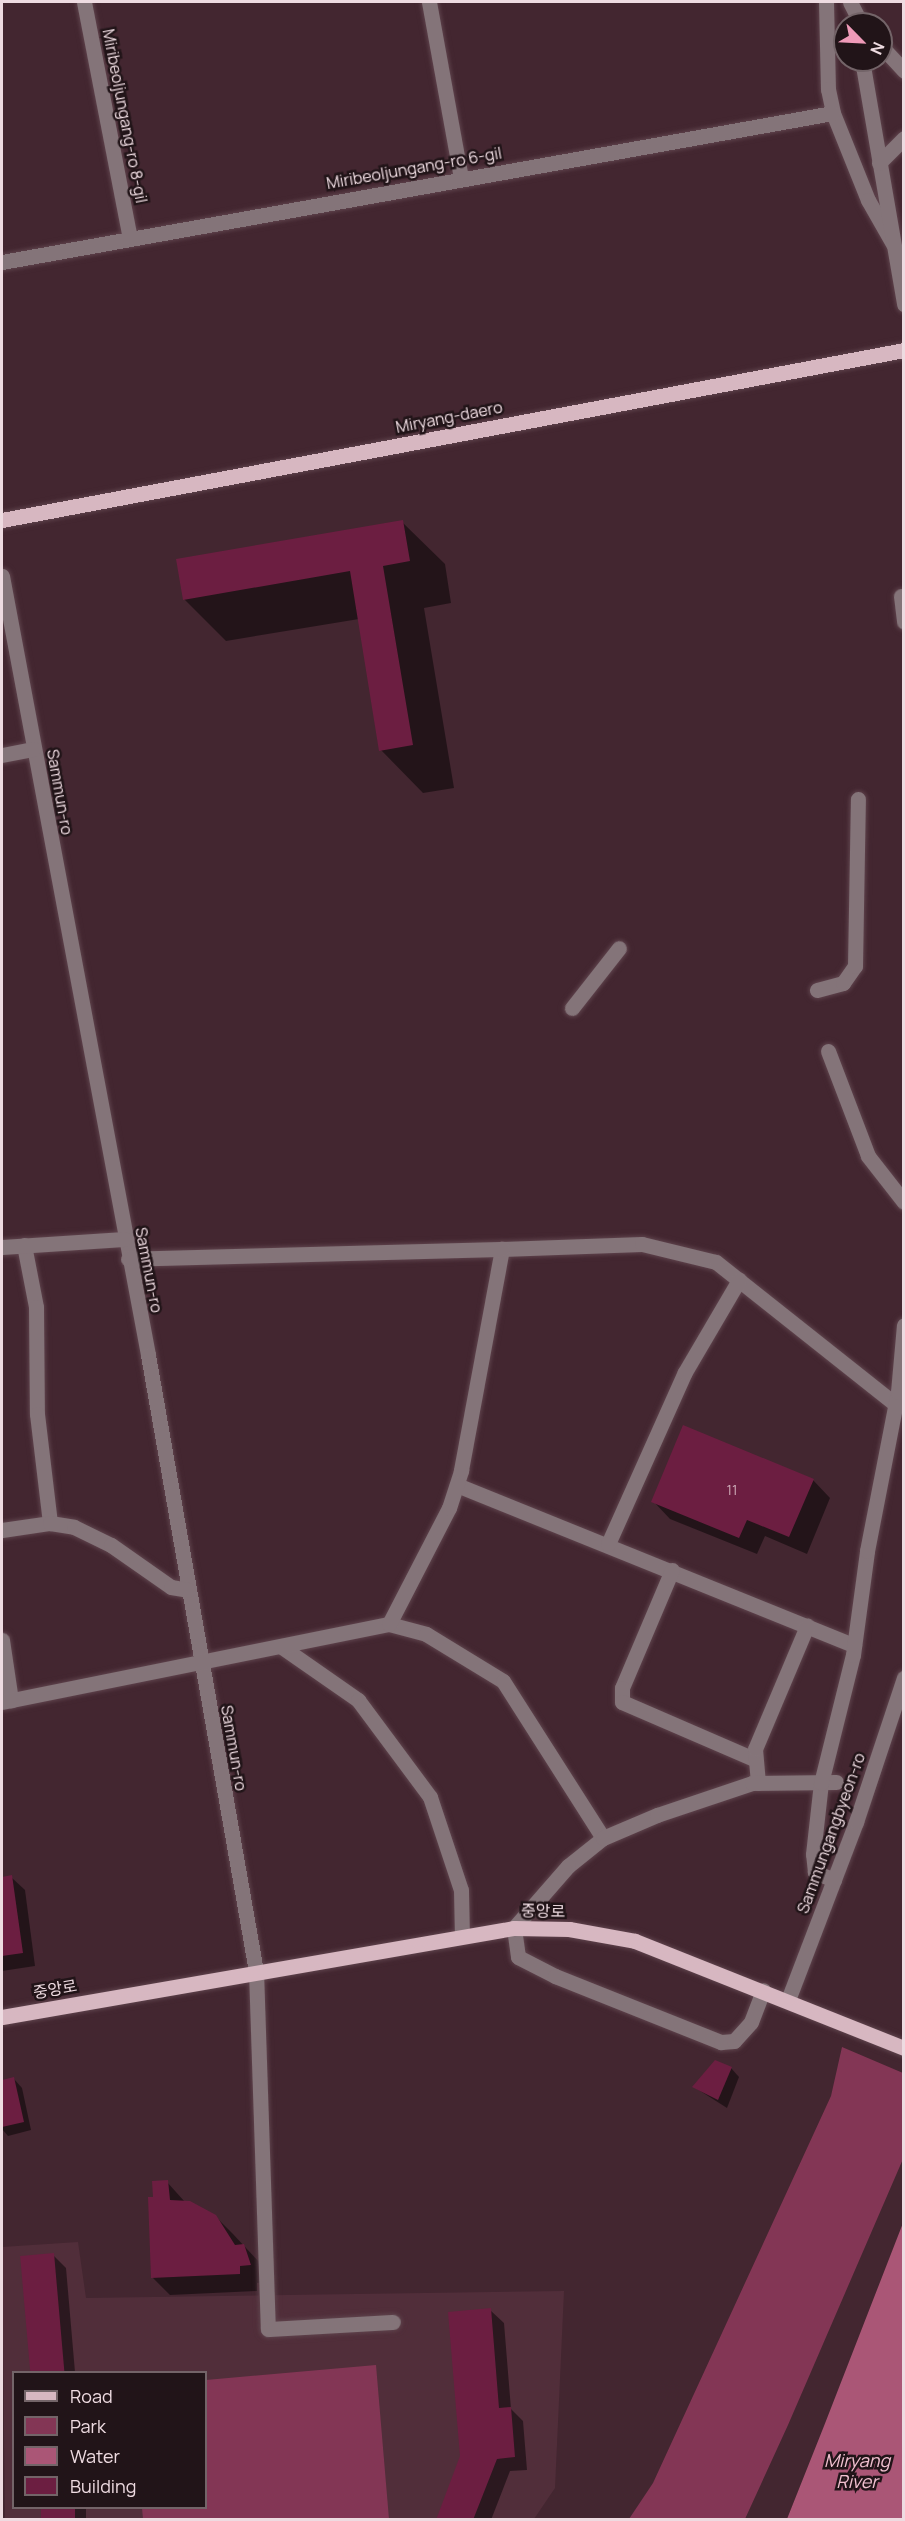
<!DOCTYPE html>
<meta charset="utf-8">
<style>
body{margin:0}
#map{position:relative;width:905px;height:2521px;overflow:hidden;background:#432630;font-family:Manrope,"Noto Sans KR",sans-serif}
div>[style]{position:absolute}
.built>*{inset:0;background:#512e3a}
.green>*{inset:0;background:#833655}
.water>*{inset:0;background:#aa5676}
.shadow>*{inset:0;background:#0007;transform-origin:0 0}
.building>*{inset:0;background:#6c1e41;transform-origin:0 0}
.roads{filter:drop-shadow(0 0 2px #5e434c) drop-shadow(0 0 2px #5e434c)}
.minor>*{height:15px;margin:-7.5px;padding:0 7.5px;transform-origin:7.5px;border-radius:7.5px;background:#847479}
.major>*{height:15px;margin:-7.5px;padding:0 7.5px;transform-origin:7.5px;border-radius:7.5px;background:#d7b7c1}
span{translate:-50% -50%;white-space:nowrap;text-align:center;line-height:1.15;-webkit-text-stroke:5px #211418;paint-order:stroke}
.number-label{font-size:14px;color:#ceacb9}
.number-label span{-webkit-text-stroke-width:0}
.street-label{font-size:16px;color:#eedbe1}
.water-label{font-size:18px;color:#f1c0d0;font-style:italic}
.frame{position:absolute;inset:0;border:3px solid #eedbe1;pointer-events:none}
.legend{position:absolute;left:12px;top:2371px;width:195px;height:138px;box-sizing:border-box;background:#211418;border:2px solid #736468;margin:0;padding:8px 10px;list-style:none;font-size:18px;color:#eedbe1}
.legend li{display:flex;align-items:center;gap:12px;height:30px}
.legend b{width:30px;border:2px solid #736468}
.north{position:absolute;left:833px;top:12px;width:60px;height:60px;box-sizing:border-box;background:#211418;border:2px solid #736468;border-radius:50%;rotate:114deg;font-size:16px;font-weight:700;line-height:24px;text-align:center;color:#eedbe1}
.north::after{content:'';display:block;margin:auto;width:21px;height:27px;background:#ef9ab8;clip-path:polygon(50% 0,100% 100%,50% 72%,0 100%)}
</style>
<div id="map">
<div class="built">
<div style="clip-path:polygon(evenodd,78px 2242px,86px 2298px,564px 2291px,555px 2488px,534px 2519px,5px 2519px,2px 2247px,78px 2242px,14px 2372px,206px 2372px,206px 2508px,14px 2508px,14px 2372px)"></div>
</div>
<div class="green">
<div style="clip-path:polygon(842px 2047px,903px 2073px,903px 2159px,788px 2425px,745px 2519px,629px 2519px,653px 2483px,831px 2096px)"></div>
<div style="clip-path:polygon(376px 2365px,389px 2519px,143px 2519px,142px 2508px,206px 2508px,206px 2380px)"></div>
</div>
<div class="water">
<div style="clip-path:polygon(903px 2223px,903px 2519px,787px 2519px,824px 2426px)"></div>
</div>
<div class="shadow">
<div style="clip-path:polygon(402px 522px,445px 564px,451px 603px,424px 608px,454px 788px,423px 793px,381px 750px,359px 619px,226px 641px,184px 599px)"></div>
<div style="clip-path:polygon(813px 1480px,830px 1498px,807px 1554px,765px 1536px,757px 1554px,670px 1519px,653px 1501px)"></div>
<div style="clip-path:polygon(11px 1877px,25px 1890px,35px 1966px,2px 1971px,2px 1878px)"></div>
<div style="clip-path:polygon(731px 2068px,739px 2077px,727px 2108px,694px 2087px)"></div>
<div style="clip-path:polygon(14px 2079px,22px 2088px,31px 2130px,8px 2136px,2px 2129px,2px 2082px)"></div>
<div style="clip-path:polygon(167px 2182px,185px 2202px,215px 2216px,233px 2234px,261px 2264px,267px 2282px,257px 2283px,257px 2291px,170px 2295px,153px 2278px,154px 2199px)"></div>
<div style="clip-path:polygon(53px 2255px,66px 2268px,75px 2372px,31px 2372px,22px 2257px)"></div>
<div style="clip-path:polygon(490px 2310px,504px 2323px,511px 2409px,523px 2421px,527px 2470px,510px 2471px,491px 2520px,437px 2520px,462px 2456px)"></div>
<div style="left:42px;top:2508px;width:44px;height:12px"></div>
</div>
<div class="building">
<div style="clip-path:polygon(403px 520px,410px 561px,383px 566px,413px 745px,379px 751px,350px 571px,183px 600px,176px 559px)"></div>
<div style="clip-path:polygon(683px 1425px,814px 1479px,789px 1537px,747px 1520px,739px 1538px,651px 1502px)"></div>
<div style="clip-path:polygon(12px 1875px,23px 1953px,2px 1956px,2px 1877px)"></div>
<div style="clip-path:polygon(715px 2060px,732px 2067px,718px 2100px,692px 2087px)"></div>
<div style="clip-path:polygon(14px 2077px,24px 2122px,2px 2127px,2px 2080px)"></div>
<div style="clip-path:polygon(168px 2180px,170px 2200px,190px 2201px,216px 2215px,235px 2245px,244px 2244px,251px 2265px,240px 2266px,240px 2274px,151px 2278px,148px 2197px,153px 2197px,152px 2181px)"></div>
<div style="left:54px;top:2253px;width:119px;height:34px;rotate:85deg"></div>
<div style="clip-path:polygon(491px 2308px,499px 2408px,511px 2407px,515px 2457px,497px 2459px,473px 2520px,436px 2520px,460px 2456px,448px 2312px)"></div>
<div style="left:41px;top:2508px;width:34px;height:12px"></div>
</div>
<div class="roads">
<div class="minor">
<div style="left:84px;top:2px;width:240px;rotate:79deg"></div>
<div style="left:429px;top:2px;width:179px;rotate:79.7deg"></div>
<div style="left:826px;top:2px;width:87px;rotate:88.7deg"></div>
<div style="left:828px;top:89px;width:25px;rotate:78deg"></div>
<div style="left:833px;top:113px;width:94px;rotate:68.1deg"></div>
<div style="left:868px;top:200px;width:51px;rotate:60.4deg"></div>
<div style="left:850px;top:2px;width:25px;rotate:63deg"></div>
<div style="left:881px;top:46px;width:34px;rotate:47deg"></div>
<div style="left:862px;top:60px;width:248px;rotate:80.2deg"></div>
<div style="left:879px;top:163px;width:35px;rotate:-45deg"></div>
<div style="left:2px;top:262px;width:844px;rotate:-10.17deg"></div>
<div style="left:2px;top:576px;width:793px;rotate:79.38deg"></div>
<div style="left:148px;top:1355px;width:625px;rotate:80.06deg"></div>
<div style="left:256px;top:1971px;width:358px;rotate:88.1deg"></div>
<div style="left:268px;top:2329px;width:125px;rotate:-3.2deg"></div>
<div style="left:901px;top:596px;width:26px;rotate:83deg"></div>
<div style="left:2px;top:755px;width:32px;rotate:-11deg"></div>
<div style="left:817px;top:990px;width:27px;rotate:-15deg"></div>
<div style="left:843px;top:983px;width:21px;rotate:-55deg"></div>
<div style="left:855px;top:966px;width:167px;rotate:-89deg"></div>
<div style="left:572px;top:1008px;width:76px;rotate:-51.9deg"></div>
<div style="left:828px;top:1051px;width:112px;rotate:69.1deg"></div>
<div style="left:868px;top:1156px;width:58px;rotate:52deg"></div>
<div style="left:24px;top:1245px;width:63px;rotate:79deg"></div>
<div style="left:36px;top:1307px;width:107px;rotate:89.5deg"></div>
<div style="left:37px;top:1414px;width:110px;rotate:83.2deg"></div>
<div style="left:2px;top:1247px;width:122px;rotate:-3.8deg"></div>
<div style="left:502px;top:1249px;width:140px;rotate:-2deg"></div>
<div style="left:642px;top:1244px;width:76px;rotate:13.7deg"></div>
<div style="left:716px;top:1262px;width:228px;rotate:38.4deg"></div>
<div style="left:457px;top:1485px;width:428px;rotate:22deg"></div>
<div style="left:2px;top:1530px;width:49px;rotate:-8.3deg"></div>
<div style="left:50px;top:1523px;width:24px;rotate:9deg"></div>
<div style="left:74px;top:1527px;width:41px;rotate:25.9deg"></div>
<div style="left:111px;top:1545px;width:73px;rotate:35deg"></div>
<div style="left:171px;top:1587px;width:17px;rotate:10deg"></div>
<div style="left:608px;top:1544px;width:188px;rotate:-65.9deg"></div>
<div style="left:685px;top:1372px;width:107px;rotate:-59.6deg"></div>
<div style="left:672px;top:1570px;width:128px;rotate:113deg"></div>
<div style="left:622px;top:1688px;width:14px;rotate:90deg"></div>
<div style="left:622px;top:1702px;width:144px;rotate:23.4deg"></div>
<div style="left:389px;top:1624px;width:38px;rotate:15deg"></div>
<div style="left:426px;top:1634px;width:90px;rotate:31.4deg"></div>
<div style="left:503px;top:1681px;width:186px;rotate:57.5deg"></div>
<div style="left:603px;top:1838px;width:45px;rotate:141.3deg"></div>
<div style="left:568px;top:1866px;width:82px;rotate:131.1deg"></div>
<div style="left:514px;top:1928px;width:29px;rotate:82deg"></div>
<div style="left:518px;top:1957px;width:42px;rotate:27.2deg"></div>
<div style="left:555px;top:1976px;width:179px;rotate:21.7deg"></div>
<div style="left:721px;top:2042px;width:13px;rotate:-4deg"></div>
<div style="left:734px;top:2041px;width:25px;rotate:-48deg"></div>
<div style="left:751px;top:2022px;width:34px;rotate:-69deg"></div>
<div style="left:2px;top:1640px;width:61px;rotate:81.5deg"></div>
<div style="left:282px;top:1647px;width:93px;rotate:34.9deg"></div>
<div style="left:358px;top:1700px;width:121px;rotate:53.4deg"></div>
<div style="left:430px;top:1797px;width:98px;rotate:71.6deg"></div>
<div style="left:461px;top:1890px;width:46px;rotate:88.8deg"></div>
<div style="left:2px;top:1702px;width:395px;rotate:-11.4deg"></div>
<div style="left:389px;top:1624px;width:131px;rotate:-62.7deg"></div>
<div style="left:449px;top:1508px;width:40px;rotate:-72deg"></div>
<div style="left:461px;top:1470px;width:225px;rotate:-79.5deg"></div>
<div style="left:502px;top:1249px;width:374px;rotate:178.5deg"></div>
<div style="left:758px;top:1783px;width:34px;rotate:-95deg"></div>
<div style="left:755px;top:1749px;width:134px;rotate:-67.1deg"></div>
<div style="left:603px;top:1838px;width:59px;rotate:-23.1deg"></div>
<div style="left:657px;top:1815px;width:100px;rotate:-18.6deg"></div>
<div style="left:752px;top:1783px;width:84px;rotate:-0.7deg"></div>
<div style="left:834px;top:1880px;width:21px;rotate:-157deg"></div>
<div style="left:815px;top:1872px;width:18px;rotate:-96deg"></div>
<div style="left:813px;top:1854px;width:71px;rotate:-83.6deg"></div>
<div style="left:821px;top:1783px;width:132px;rotate:-76deg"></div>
<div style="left:853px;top:1655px;width:105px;rotate:-82.3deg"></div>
<div style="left:867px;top:1551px;width:162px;rotate:-79deg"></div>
<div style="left:898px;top:1392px;width:67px;rotate:-84.9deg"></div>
<div style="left:788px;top:2000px;width:191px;rotate:-69.1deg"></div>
<div style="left:856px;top:1822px;width:152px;rotate:-71.6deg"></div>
</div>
<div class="major">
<div style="left:2px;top:520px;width:918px;rotate:-10.67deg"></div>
<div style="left:2px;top:2017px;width:520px;rotate:-9.86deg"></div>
<div style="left:514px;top:1928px;width:55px;rotate:1deg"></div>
<div style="left:569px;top:1929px;width:67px;rotate:10.3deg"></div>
<div style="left:635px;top:1941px;width:289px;rotate:21.7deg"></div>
</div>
</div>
<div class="number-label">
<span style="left:732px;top:1490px">11</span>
</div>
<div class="street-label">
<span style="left:125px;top:116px;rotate:79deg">Miribeoljungang-ro 8-gil</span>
<span style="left:414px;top:168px;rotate:-10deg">Miribeoljungang-ro 6-gil</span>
<span style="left:449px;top:417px;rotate:-11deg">Miryang-daero</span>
<span style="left:60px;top:792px;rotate:80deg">Sammun-ro</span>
<span style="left:149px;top:1270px;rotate:79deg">Sammun-ro</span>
<span style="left:234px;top:1748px;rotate:80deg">Sammun-ro</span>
<span style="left:831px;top:1833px;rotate:-70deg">Sammungangbyeon-ro</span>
<span style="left:543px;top:1911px;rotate:1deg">중앙로</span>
<span style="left:55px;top:1989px;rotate:-10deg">중앙로</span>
</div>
<div class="water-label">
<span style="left:857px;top:2471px">Miryang<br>River</span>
</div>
<div class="frame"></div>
<ul class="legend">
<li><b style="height:8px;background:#d7b7c1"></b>Road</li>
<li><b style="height:16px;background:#833655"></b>Park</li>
<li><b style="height:16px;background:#aa5676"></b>Water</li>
<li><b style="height:16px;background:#6c1e41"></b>Building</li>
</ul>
<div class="north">N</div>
</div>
